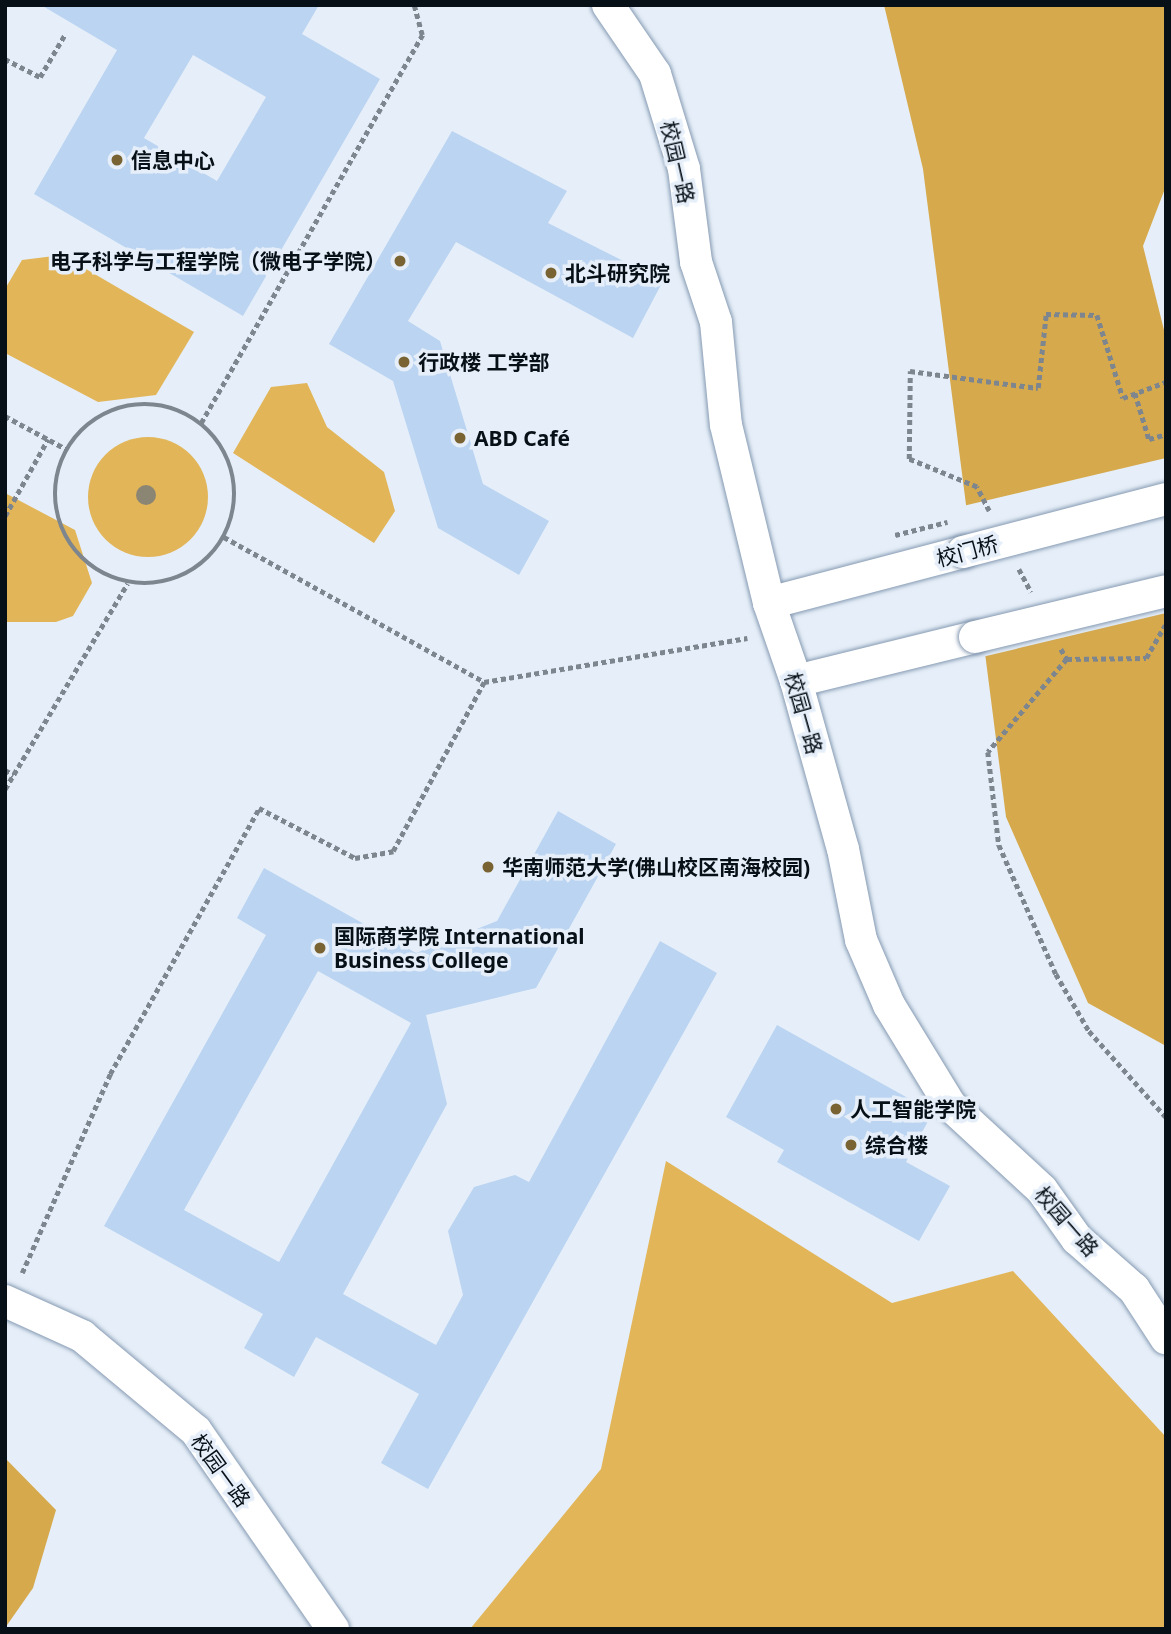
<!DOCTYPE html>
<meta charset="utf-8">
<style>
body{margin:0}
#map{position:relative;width:1171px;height:1634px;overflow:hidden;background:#e6eff9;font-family:"Noto Sans","Noto Sans SC",sans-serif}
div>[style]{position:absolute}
.forest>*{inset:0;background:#e2b559}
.round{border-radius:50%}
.water>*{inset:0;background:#d6a94d}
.pier>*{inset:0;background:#e6eff9}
.building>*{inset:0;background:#bbd4f1}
.path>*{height:4.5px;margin-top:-2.25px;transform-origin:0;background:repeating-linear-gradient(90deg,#7d858e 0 5px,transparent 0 8.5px)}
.path>.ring{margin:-2.25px;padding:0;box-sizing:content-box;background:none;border:4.5px solid #7d858e;border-radius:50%}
.roads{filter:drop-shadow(0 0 2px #869ab2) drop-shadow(0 0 2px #869ab2)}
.minor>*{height:32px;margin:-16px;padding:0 16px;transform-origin:16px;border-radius:16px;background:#fff}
.path-bridge>*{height:4.5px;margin-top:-2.25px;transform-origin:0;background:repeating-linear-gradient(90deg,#7d858e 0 5px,transparent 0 8.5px)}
.bridges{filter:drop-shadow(0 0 2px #869ab2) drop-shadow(0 0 2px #869ab2)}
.minor-bridge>*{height:32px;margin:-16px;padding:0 16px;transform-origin:16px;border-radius:16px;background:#fff}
.trees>*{width:20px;height:20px;margin:-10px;border-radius:50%;background:#8b8573}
.dots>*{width:19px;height:19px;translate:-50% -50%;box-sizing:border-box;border:4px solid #e6eff9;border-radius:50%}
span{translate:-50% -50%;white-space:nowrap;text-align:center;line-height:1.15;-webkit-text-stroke:7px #e6eff9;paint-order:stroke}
.poi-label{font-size:21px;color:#070f17;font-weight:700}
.left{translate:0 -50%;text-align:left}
.right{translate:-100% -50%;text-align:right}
.street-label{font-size:21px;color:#070f17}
.frame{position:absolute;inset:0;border:7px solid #070f17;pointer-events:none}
</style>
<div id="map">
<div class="forest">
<div style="clip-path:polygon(62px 255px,194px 332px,156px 395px,98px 402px,5px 353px,5px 289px,22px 260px)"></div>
<div style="clip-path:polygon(307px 383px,327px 427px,384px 472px,395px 511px,374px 543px,233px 453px,271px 387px)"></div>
<div class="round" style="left:88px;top:437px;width:120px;height:120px"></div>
<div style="clip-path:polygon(5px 493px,75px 530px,92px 583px,73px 616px,56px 622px,5px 622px)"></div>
<div style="clip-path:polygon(666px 1161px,892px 1303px,1013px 1271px,1166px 1437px,1166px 1629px,470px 1629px,601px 1469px)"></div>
</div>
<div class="water">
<div style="clip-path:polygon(884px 5px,1166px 5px,1166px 186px,1143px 246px,1166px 338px,1166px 1046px,1088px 1003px,1006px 817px,923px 169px)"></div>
<div style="clip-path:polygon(5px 1458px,56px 1510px,33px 1588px,5px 1628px)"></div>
</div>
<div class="pier">
<div style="clip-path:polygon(1166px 458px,1166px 613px,982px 657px,963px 506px)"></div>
</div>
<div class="building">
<div style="clip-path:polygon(evenodd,41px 5px,319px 5px,302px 34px,380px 79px,243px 316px,34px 194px,117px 50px,41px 5px,193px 55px,266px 97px,217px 181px,144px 138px,193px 55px)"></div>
<div style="clip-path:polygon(452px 131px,567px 191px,548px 223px,663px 281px,633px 338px,456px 242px,408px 321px,440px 341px,483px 484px,549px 521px,519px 575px,438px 528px,393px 381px,329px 344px)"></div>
<div style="clip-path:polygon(evenodd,558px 811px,616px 844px,536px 988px,426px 1015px,447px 1104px,343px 1294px,436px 1345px,463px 1295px,448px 1231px,474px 1187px,515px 1175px,529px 1182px,660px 941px,717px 973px,428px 1489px,381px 1463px,419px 1394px,316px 1337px,294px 1377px,244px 1348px,263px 1314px,104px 1226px,266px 935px,237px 918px,264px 868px,416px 953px,497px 921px,558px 811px,318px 971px,411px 1023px,279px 1262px,184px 1210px,318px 971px)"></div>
<div style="clip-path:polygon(777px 1025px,933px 1112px,906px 1162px,950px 1186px,919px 1241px,777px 1162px,784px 1150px,726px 1117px)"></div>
</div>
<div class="path">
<div style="left:5px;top:59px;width:39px;rotate:27deg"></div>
<div style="left:40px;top:77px;width:48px;rotate:-59.7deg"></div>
<div style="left:1135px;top:393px;width:48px;rotate:73.1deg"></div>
<div style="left:1149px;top:439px;width:18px;rotate:-16deg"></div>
<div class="ring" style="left:55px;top:404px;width:175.5px;height:175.5px"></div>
<div style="left:5px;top:416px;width:69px;rotate:28.4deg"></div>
<div style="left:201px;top:423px;width:447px;rotate:-60.3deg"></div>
<div style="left:422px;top:35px;width:31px;rotate:-105deg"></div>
<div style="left:989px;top:511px;width:27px;rotate:-117deg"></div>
<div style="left:977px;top:487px;width:74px;rotate:-157.6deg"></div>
<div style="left:909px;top:459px;width:88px;rotate:-89.3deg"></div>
<div style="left:910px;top:371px;width:129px;rotate:7.6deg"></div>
<div style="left:1038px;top:388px;width:74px;rotate:-83.8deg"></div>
<div style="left:1046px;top:314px;width:51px;rotate:1.1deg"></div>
<div style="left:1097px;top:315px;width:87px;rotate:72.6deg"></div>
<div style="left:1123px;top:398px;width:46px;rotate:-20.4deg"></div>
<div style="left:5px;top:516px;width:88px;rotate:-60.8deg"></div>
<div style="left:224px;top:537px;width:298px;rotate:29.1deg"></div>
<div style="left:484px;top:682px;width:267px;rotate:-9.5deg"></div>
<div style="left:1019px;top:569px;width:26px;rotate:62deg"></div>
<div style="left:1061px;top:649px;width:12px;rotate:59deg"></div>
<div style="left:1067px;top:659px;width:122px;rotate:130.3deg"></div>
<div style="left:988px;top:752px;width:94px;rotate:83.3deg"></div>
<div style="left:999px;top:845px;width:141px;rotate:66.2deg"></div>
<div style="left:1056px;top:974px;width:66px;rotate:59.9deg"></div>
<div style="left:1089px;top:1031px;width:115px;rotate:48.2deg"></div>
<div style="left:1067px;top:659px;width:79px;rotate:-0.7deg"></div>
<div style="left:1146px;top:658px;width:38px;rotate:-60deg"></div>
<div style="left:5px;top:770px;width:10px;rotate:29deg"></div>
<div style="left:5px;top:789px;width:239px;rotate:-59.2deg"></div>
<div style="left:22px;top:1273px;width:218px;rotate:-66.1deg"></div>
<div style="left:110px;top:1074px;width:305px;rotate:-60.7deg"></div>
<div style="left:259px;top:808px;width:108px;rotate:27.5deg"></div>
<div style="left:355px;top:858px;width:39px;rotate:-10deg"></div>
<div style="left:393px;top:851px;width:192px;rotate:-61.7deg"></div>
</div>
<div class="roads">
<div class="minor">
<div style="left:608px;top:5px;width:83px;rotate:55.7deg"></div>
<div style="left:655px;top:74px;width:99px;rotate:73deg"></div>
<div style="left:684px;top:169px;width:94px;rotate:82.6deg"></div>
<div style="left:696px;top:262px;width:63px;rotate:71.6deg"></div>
<div style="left:716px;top:322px;width:103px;rotate:84.5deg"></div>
<div style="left:726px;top:425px;width:183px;rotate:76.4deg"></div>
<div style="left:769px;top:603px;width:83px;rotate:70.9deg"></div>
<div style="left:796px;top:681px;width:174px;rotate:74.4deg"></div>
<div style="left:843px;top:849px;width:93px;rotate:78.8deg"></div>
<div style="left:861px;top:940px;width:71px;rotate:66.7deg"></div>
<div style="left:889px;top:1005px;width:117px;rotate:58.6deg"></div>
<div style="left:950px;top:1105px;width:125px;rotate:42.7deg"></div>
<div style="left:1042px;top:1190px;width:60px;rotate:54.5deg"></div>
<div style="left:1077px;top:1239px;width:76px;rotate:41.3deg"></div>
<div style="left:1134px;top:1289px;width:59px;rotate:56.9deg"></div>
<div style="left:769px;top:603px;width:201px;rotate:-14.7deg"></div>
<div style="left:796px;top:681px;width:184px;rotate:-13.8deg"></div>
<div style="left:5px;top:1301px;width:85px;rotate:24.4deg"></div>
<div style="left:82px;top:1336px;width:148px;rotate:39.8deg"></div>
<div style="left:196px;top:1431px;width:241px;rotate:55.3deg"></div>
</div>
</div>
<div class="path-bridge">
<div style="left:895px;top:535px;width:54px;rotate:-14deg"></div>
</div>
<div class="bridges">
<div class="minor-bridge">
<div style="left:963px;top:552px;width:210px;rotate:-14.6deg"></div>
<div style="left:975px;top:637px;width:196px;rotate:-13.5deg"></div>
</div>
</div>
<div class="trees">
<div style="left:146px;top:495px"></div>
</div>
<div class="dots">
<div style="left:117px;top:160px;background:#7a6333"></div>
<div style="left:400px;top:261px;background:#7a6333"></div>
<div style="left:551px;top:273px;background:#7a6333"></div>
<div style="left:404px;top:362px;background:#7a6333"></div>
<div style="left:460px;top:438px;background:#7a6333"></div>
<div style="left:488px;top:867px;background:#7a6333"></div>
<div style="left:320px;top:948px;background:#7a6333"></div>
<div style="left:836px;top:1109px;background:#7a6333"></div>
<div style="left:851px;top:1145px;background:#7a6333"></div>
</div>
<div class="poi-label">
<span class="left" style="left:131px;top:160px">信息中心</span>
<span class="right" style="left:386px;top:261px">电子科学与工程学院（微电子学院）</span>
<span class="left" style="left:565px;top:273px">北斗研究院</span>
<span class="left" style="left:418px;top:362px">行政楼 工学部</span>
<span class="left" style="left:474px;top:438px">ABD Café</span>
<span class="left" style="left:502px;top:867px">华南师范大学(佛山校区南海校园)</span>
<span class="left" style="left:334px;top:948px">国际商学院 International<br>Business College</span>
<span class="left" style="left:850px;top:1109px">人工智能学院</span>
<span class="left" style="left:865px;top:1145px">综合楼</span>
</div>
<div class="street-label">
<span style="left:678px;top:162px;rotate:77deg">校园一路</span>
<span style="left:967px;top:551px;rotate:-15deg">校门桥</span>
<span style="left:804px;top:713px;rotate:74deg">校园一路</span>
<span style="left:1067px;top:1221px;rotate:49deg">校园一路</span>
<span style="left:221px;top:1470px;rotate:54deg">校园一路</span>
</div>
<div class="frame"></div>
</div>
